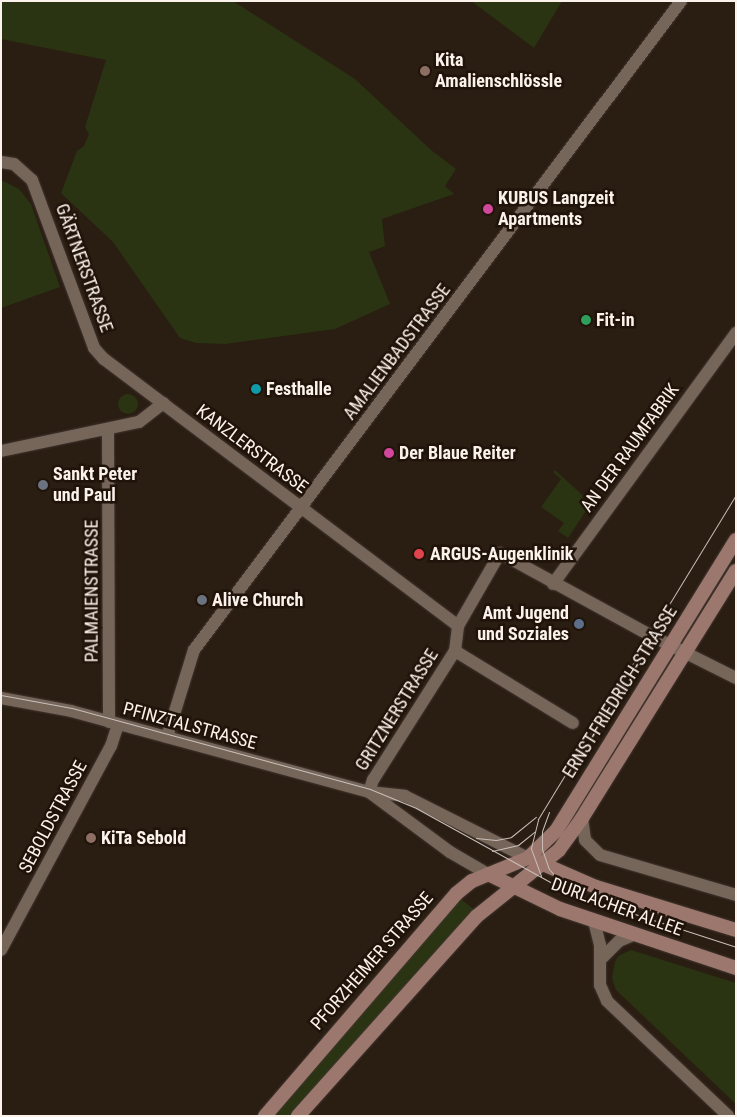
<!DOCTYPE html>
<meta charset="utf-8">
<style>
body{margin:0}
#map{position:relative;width:737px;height:1117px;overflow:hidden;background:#2a1d12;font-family:"Roboto Condensed",sans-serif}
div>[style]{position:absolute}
.green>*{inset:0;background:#2a3412}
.round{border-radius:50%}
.roads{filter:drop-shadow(0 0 1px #413630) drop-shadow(0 0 1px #413630)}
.minor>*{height:12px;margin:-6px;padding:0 6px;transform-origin:6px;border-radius:6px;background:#76665a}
.secondary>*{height:14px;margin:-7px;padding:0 7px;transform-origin:7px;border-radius:7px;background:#9c776e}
.tram>*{height:1px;margin:-0.5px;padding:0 0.5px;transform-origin:0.5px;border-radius:0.5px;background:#c9bfb8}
.dots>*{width:14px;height:14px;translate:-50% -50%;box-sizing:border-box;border:2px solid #201309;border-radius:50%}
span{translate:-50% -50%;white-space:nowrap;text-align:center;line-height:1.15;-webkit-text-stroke:5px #201309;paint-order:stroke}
.poi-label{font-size:18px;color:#fbf2eb;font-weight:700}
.left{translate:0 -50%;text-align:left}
.right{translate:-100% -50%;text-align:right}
.street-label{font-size:18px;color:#fbf2eb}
.frame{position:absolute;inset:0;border:2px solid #fbf2eb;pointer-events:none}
</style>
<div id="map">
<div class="green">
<div style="clip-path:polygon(1px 1px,233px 1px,355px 79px,431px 150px,456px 169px,445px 186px,454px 194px,382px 219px,385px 246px,369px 252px,390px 304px,335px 329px,225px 344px,196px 343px,180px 338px,113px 242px,61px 193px,77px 151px,84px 146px,89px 134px,85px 127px,106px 60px,1px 39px)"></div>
<div style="clip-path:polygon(471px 1px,562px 1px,534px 48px)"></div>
<div style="clip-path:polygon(1px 180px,19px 189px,31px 204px,60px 287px,1px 308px)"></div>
<div class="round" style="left:118px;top:394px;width:20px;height:20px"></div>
<div style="clip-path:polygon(555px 470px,591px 503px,568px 538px,558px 531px,564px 523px,541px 507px,561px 479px,553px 472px)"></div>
<div style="clip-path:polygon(458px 897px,476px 911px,295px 1116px,268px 1116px)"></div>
<div style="clip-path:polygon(631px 950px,736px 983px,736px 1104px,616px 990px,612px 978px,615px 962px,618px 956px)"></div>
</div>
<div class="roads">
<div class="minor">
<div style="left:1px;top:162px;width:13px;rotate:9deg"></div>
<div style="left:14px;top:164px;width:24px;rotate:42deg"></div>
<div style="left:32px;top:180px;width:179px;rotate:69.7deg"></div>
<div style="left:94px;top:348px;width:15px;rotate:48deg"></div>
<div style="left:104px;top:359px;width:443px;rotate:37deg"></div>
<div style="left:108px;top:430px;width:292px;rotate:89.8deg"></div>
<div style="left:1px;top:451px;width:141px;rotate:-11.9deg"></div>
<div style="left:139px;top:422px;width:31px;rotate:-38deg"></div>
<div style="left:553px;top:584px;width:311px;rotate:-53.9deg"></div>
<div style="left:455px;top:651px;width:138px;rotate:31.4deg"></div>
<div style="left:1px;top:698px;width:71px;rotate:10.5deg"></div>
<div style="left:71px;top:711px;width:309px;rotate:15.2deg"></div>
<div style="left:369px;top:792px;width:36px;rotate:6deg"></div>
<div style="left:405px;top:796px;width:138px;rotate:26.8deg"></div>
<div style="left:167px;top:737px;width:91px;rotate:-72.8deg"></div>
<div style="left:194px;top:650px;width:811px;rotate:-53.12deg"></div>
<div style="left:369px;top:792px;width:13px;rotate:-72deg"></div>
<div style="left:373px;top:780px;width:153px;rotate:-57.6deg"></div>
<div style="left:455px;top:651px;width:25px;rotate:-83deg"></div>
<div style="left:458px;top:626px;width:84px;rotate:-60.1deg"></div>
<div style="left:500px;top:553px;width:171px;rotate:28.7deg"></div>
<div style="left:650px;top:635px;width:96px;rotate:26.6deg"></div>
<div style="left:369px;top:792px;width:101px;rotate:36.5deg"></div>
<div style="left:450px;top:852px;width:44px;rotate:30.1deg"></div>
<div style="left:582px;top:818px;width:22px;rotate:82deg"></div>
<div style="left:585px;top:840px;width:21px;rotate:45deg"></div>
<div style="left:600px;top:855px;width:142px;rotate:16.4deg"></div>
<div style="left:594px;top:921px;width:25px;rotate:76deg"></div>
<div style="left:600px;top:945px;width:40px;rotate:90deg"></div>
<div style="left:600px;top:985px;width:17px;rotate:66deg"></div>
<div style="left:607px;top:1001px;width:167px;rotate:43.5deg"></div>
<div style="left:1px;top:950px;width:232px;rotate:-61.7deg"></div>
<div style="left:111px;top:746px;width:22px;rotate:-72deg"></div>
<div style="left:600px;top:960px;width:27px;rotate:-45deg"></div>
<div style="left:619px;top:941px;width:15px;rotate:-23deg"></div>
</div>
<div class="secondary">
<div style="left:536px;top:861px;width:65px;rotate:23.4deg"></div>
<div style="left:596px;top:887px;width:146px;rotate:17.1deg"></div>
<div style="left:488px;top:874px;width:80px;rotate:25.9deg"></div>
<div style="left:560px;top:909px;width:186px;rotate:18.5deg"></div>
<div style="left:265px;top:1116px;width:294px;rotate:-49.3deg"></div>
<div style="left:457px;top:893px;width:19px;rotate:-39deg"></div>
<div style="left:472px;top:881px;width:61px;rotate:-22.3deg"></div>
<div style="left:528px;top:858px;width:39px;rotate:-44deg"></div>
<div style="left:556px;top:831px;width:342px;rotate:-58.3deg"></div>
<div style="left:298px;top:1116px;width:268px;rotate:-48.2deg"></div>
<div style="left:477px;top:916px;width:105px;rotate:-38.8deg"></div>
<div style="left:559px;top:850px;width:39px;rotate:-54deg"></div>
<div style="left:582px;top:818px;width:291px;rotate:-58.1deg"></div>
</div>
</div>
<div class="tram">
<div style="left:1px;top:695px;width:72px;rotate:10.4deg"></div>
<div style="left:72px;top:708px;width:309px;rotate:15.2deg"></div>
<div style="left:370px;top:789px;width:50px;rotate:22.4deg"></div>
<div style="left:416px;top:808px;width:176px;rotate:28.9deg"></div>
<div style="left:570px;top:893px;width:175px;rotate:18deg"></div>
<div style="left:549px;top:812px;width:20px;rotate:110deg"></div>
<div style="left:542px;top:831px;width:18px;rotate:90deg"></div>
<div style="left:542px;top:849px;width:21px;rotate:71deg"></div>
<div style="left:549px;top:869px;width:21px;rotate:49deg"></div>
<div style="left:476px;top:838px;width:20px;rotate:6deg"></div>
<div style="left:496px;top:840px;width:15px;rotate:-11deg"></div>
<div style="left:511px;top:837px;width:32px;rotate:-39deg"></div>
<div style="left:492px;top:851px;width:27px;rotate:-13deg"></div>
<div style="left:518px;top:845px;width:21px;rotate:-39deg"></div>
<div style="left:541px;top:876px;width:30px;rotate:-110deg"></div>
<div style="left:531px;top:848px;width:30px;rotate:-76deg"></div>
<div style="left:538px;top:819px;width:380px;rotate:-58.6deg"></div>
</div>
<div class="dots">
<div style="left:425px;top:71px;background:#8d6e63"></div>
<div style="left:488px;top:209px;background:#d1479c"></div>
<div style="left:586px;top:320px;background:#2e9e5b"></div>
<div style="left:256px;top:389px;background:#0f9aa8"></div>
<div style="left:389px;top:453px;background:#d1479c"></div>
<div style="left:43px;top:485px;background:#6b7280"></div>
<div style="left:419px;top:554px;background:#e0444e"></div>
<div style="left:202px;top:600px;background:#6b7280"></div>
<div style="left:579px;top:624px;background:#5c6f8a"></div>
<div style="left:91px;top:838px;background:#8d6e63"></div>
</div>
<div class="poi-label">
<span class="left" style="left:435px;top:71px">Kita<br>Amalienschlössle</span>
<span class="left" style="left:498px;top:209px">KUBUS Langzeit<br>Apartments</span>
<span class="left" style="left:596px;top:320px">Fit-in</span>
<span class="left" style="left:266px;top:389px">Festhalle</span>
<span class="left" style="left:399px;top:453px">Der Blaue Reiter</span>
<span class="left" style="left:53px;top:485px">Sankt Peter<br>und Paul</span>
<span class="left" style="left:430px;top:554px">ARGUS-Augenklinik</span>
<span class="left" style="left:212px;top:600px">Alive Church</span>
<span class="right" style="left:569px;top:624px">Amt Jugend<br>und Soziales</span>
<span class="left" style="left:101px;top:838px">KiTa Sebold</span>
</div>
<div class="street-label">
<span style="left:84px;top:268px;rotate:70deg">GÄRTNERSTRASSE</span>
<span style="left:397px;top:352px;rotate:-53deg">AMALIENBADSTRASSE</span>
<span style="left:630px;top:448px;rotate:-54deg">AN DER RAUMFABRIK</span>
<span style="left:252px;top:449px;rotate:37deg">KANZLERSTRASSE</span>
<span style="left:92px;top:591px;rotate:-90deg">PALMAIENSTRASSE</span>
<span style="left:620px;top:692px;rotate:-58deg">ERNST-FRIEDRICH-STRASSE</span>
<span style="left:397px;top:710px;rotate:-58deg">GRITZNERSTRASSE</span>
<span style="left:190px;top:726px;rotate:15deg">PFINZTALSTRASSE</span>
<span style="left:53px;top:817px;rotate:-62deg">SEBOLDSTRASSE</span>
<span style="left:617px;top:907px;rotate:20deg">DURLACHER ALLEE</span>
<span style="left:372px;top:961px;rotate:-49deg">PFORZHEIMER STRASSE</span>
</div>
<div class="frame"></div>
</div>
